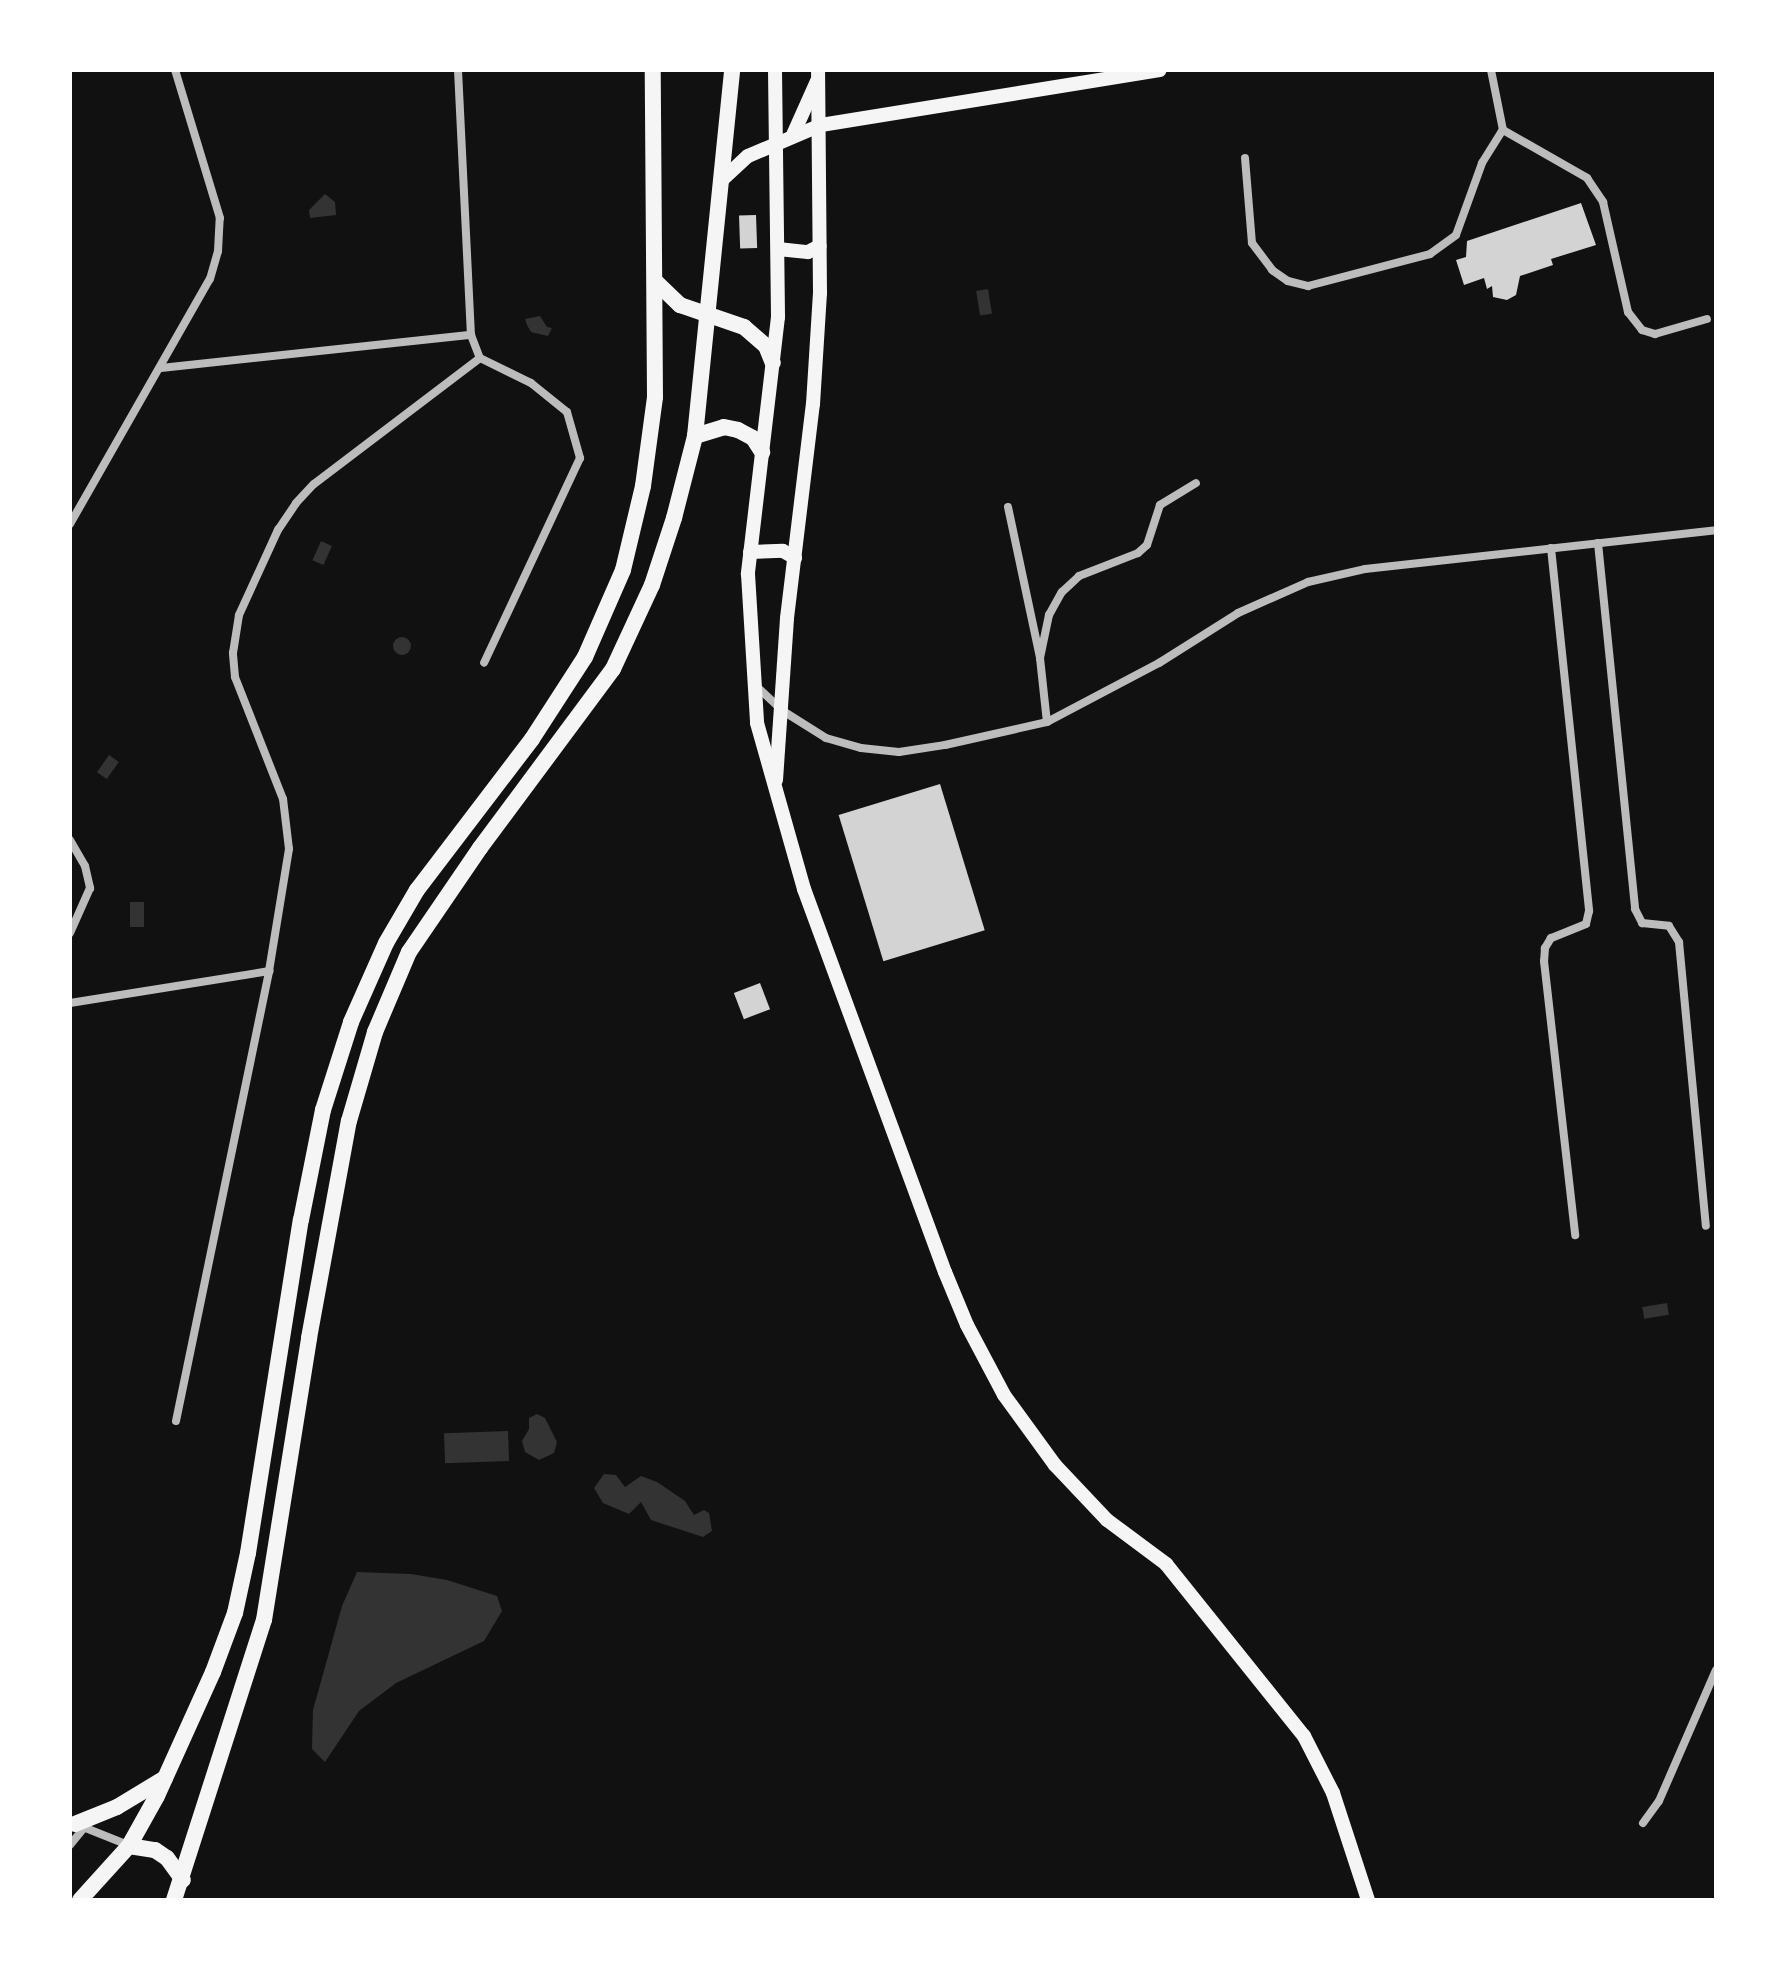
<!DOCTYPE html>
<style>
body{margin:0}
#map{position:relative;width:1786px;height:1970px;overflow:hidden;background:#111;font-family:Roboto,sans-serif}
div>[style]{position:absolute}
.water>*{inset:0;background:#333;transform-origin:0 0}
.round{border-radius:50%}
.building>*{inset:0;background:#d3d3d3;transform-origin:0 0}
.minor>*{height:8px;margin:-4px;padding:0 4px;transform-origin:4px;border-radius:4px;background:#bcbcbc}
.secondary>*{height:14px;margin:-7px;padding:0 7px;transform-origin:7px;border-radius:7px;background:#f5f5f5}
.primary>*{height:16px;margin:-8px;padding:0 8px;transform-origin:8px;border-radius:8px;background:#f5f5f5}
span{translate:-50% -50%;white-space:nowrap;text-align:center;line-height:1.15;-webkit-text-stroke:8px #fff;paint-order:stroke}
.frame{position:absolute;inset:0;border:72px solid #fff;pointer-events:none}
</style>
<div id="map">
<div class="water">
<div style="clip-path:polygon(325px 194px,335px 202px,336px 215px,310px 218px,309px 210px)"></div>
<div style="left:988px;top:289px;width:25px;height:12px;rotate:81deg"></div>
<div style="clip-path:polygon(540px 316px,547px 327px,552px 328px,548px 336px,531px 332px,527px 325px,525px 319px)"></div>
<div style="left:321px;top:541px;width:12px;height:21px;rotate:24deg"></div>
<div class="round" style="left:393px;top:637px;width:18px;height:18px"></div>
<div style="left:109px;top:755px;width:12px;height:21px;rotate:35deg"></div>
<div style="left:130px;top:902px;width:14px;height:25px"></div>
<div style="left:1667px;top:1303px;width:12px;height:25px;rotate:81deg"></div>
<div style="clip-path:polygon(537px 1414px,545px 1418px,557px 1442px,554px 1453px,539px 1460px,525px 1452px,522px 1441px,529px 1429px,529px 1418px)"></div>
<div style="left:508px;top:1431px;width:30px;height:64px;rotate:88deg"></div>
<div style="clip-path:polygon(604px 1474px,616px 1475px,625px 1487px,641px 1476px,657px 1482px,685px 1501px,694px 1515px,704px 1510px,709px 1513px,712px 1531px,703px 1537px,651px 1520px,641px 1502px,629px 1514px,603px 1503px,594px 1488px)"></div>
<div style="clip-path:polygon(357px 1572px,411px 1574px,447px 1580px,497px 1596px,502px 1611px,484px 1641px,396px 1683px,359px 1711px,325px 1762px,312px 1749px,313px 1710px,342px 1606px)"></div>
</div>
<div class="building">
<div style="clip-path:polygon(1581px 203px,1596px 245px,1551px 259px,1553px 265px,1520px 276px,1516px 295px,1507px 300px,1493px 297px,1492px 286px,1487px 289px,1484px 278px,1464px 285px,1456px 260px,1466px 257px,1467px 241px)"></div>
<div style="left:756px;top:215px;width:33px;height:17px;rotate:88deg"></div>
<div style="left:940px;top:784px;width:153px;height:106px;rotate:73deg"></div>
<div style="left:760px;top:983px;width:28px;height:28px;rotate:69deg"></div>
</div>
<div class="minor">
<div style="left:458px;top:70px;width:265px;rotate:87.2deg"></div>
<div style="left:471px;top:335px;width:25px;rotate:69deg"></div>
<div style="left:480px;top:358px;width:57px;rotate:26.1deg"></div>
<div style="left:531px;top:383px;width:46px;rotate:38.9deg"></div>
<div style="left:567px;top:412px;width:48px;rotate:74.2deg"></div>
<div style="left:580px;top:458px;width:226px;rotate:115.1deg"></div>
<div style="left:1503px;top:130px;width:97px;rotate:29.7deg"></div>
<div style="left:1587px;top:178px;width:29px;rotate:56deg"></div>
<div style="left:1603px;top:202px;width:113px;rotate:77.2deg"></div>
<div style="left:1628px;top:312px;width:23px;rotate:52deg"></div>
<div style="left:1642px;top:330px;width:14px;rotate:17deg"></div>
<div style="left:1655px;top:334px;width:54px;rotate:-16.1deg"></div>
<div style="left:1245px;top:158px;width:85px;rotate:85.3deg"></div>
<div style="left:1252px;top:243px;width:34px;rotate:53deg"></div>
<div style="left:1272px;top:270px;width:19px;rotate:35deg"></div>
<div style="left:1288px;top:281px;width:21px;rotate:14deg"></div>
<div style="left:1308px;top:286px;width:126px;rotate:-14.7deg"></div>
<div style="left:1430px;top:254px;width:32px;rotate:-36deg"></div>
<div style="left:1456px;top:235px;width:77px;rotate:-70.1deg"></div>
<div style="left:1482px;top:163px;width:39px;rotate:-58deg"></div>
<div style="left:1503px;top:130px;width:61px;rotate:-101.3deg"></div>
<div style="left:161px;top:368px;width:312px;rotate:-6.1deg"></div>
<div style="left:1008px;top:507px;width:154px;rotate:78deg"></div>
<div style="left:1040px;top:658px;width:64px;rotate:83.8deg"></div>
<div style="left:70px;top:524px;width:282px;rotate:-60.3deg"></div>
<div style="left:210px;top:279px;width:29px;rotate:-74deg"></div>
<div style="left:218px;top:251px;width:33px;rotate:-87deg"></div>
<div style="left:220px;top:218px;width:155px;rotate:-106.9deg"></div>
<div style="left:1598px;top:543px;width:368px;rotate:84.2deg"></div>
<div style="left:1635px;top:909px;width:16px;rotate:63deg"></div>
<div style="left:1642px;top:923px;width:27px;rotate:6deg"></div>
<div style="left:1669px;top:926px;width:19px;rotate:58deg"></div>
<div style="left:1679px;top:942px;width:285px;rotate:84.6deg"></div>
<div style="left:1551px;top:548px;width:365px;rotate:84deg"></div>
<div style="left:1589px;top:911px;width:13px;rotate:103deg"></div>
<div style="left:1586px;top:924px;width:38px;rotate:158deg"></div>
<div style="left:1551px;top:938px;width:12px;rotate:121deg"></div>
<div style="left:1545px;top:948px;width:13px;rotate:94deg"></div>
<div style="left:1544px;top:961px;width:276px;rotate:83.5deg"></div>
<div style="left:1040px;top:658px;width:44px;rotate:-78.2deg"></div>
<div style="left:1049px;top:615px;width:26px;rotate:-61deg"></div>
<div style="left:1062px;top:592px;width:23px;rotate:-43deg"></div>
<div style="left:1079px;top:576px;width:63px;rotate:-21.3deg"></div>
<div style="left:1138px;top:553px;width:12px;rotate:-42deg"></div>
<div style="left:1147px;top:545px;width:42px;rotate:-72deg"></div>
<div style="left:1160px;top:505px;width:42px;rotate:-31.4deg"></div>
<div style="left:755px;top:685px;width:38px;rotate:43deg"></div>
<div style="left:783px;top:711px;width:51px;rotate:32.1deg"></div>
<div style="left:826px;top:738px;width:36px;rotate:16deg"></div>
<div style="left:861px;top:748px;width:38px;rotate:6deg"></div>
<div style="left:899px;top:752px;width:47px;rotate:-8.7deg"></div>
<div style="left:945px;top:745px;width:105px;rotate:-12.7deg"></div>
<div style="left:1047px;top:722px;width:127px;rotate:-27.8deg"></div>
<div style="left:1159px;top:663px;width:93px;rotate:-32.3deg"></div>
<div style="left:1238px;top:613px;width:77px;rotate:-23.9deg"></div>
<div style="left:1308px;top:582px;width:58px;rotate:-12.8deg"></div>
<div style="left:1365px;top:569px;width:353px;rotate:-6.3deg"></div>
<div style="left:70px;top:840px;width:30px;rotate:60deg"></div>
<div style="left:85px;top:866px;width:23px;rotate:77deg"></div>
<div style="left:90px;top:888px;width:49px;rotate:114deg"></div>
<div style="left:70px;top:1003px;width:202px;rotate:-9.1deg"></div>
<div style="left:176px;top:1421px;width:460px;rotate:-78.3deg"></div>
<div style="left:269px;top:971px;width:124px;rotate:-80.7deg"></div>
<div style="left:289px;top:849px;width:50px;rotate:-96.8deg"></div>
<div style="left:283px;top:799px;width:131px;rotate:-111.5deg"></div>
<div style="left:235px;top:677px;width:24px;rotate:-95deg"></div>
<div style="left:233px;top:653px;width:38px;rotate:-81deg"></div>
<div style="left:239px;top:615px;width:94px;rotate:-65.4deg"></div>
<div style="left:278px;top:530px;width:32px;rotate:-56deg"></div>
<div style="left:296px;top:503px;width:26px;rotate:-47deg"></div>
<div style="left:314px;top:484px;width:208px;rotate:-37.2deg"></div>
<div style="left:1643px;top:1823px;width:27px;rotate:-54deg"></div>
<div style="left:1659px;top:1801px;width:143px;rotate:-66.5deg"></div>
<div style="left:78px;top:1825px;width:54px;rotate:21.8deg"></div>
<div style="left:70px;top:1845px;width:22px;rotate:-51deg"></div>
</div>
<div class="secondary">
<div style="left:775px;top:70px;width:247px;rotate:89.3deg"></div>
<div style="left:778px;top:317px;width:259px;rotate:96.7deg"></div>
<div style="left:748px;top:574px;width:149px;rotate:86.5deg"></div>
<div style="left:757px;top:723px;width:173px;rotate:74.2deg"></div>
<div style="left:804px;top:889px;width:408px;rotate:69.8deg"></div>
<div style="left:945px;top:1272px;width:57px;rotate:67.5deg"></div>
<div style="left:967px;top:1325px;width:79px;rotate:62.1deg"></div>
<div style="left:1004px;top:1395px;width:87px;rotate:53.9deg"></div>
<div style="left:1055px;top:1465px;width:76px;rotate:46.6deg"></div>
<div style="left:1107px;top:1520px;width:74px;rotate:36.7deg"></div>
<div style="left:1166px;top:1564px;width:221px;rotate:51.3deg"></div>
<div style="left:1304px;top:1736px;width:64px;rotate:63deg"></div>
<div style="left:1333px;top:1793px;width:113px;rotate:71.9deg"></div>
<div style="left:792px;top:137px;width:61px;rotate:-65.9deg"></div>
<div style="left:722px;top:180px;width:35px;rotate:-43deg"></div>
<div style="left:748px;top:156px;width:79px;rotate:-23deg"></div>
<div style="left:821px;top:125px;width:343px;rotate:-9.2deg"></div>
<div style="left:778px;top:249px;width:30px;rotate:6deg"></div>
<div style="left:808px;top:252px;width:13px;rotate:-27deg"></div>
<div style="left:750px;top:552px;width:33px;rotate:-2deg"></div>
<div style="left:783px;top:551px;width:14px;rotate:30deg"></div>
<div style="left:776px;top:780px;width:162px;rotate:-86.1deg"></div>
<div style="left:787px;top:618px;width:216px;rotate:-83.1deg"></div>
<div style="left:813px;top:404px;width:111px;rotate:-86.4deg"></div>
<div style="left:820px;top:293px;width:223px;rotate:-90.5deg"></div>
</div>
<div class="primary">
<div style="left:655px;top:281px;width:35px;rotate:44deg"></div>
<div style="left:680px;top:305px;width:68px;rotate:19deg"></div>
<div style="left:744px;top:327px;width:29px;rotate:41deg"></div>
<div style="left:766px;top:346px;width:18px;rotate:68deg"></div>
<div style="left:695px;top:436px;width:30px;rotate:-17deg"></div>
<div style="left:724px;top:427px;width:14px;rotate:12deg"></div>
<div style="left:738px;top:430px;width:17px;rotate:28deg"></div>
<div style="left:753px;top:438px;width:17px;rotate:57deg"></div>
<div style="left:75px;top:1824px;width:45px;rotate:-22deg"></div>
<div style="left:117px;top:1807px;width:56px;rotate:-31.1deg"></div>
<div style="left:129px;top:1846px;width:26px;rotate:9deg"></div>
<div style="left:155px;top:1850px;width:14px;rotate:34deg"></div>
<div style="left:167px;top:1858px;width:27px;rotate:54deg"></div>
<div style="left:80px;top:1900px;width:73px;rotate:-47.8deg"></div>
<div style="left:129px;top:1846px;width:57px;rotate:-60.8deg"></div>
<div style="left:157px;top:1796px;width:136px;rotate:-65.7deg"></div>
<div style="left:213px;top:1672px;width:63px;rotate:-69.6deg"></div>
<div style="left:235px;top:1613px;width:61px;rotate:-77.8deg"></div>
<div style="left:248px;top:1553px;width:337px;rotate:-81deg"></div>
<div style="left:301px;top:1220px;width:112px;rotate:-78.7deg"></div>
<div style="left:323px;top:1110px;width:92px;rotate:-72.3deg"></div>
<div style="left:351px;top:1022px;width:86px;rotate:-66.1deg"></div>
<div style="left:386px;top:943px;width:61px;rotate:-59.7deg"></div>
<div style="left:417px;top:890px;width:190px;rotate:-52.7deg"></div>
<div style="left:532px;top:739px;width:98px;rotate:-57.1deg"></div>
<div style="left:585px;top:657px;width:95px;rotate:-66.4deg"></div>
<div style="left:623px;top:570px;width:86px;rotate:-76.6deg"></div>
<div style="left:643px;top:486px;width:90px;rotate:-82.3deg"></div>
<div style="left:655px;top:397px;width:327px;rotate:-90.4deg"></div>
<div style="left:174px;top:1900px;width:294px;rotate:-72.2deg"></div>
<div style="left:264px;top:1620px;width:286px;rotate:-80.9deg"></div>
<div style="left:309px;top:1338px;width:221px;rotate:-79.6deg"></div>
<div style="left:349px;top:1121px;width:93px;rotate:-73.7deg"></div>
<div style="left:375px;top:1032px;width:87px;rotate:-67deg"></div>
<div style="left:409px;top:952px;width:126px;rotate:-55.7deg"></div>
<div style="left:480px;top:848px;width:223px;rotate:-53.4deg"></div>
<div style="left:613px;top:669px;width:93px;rotate:-65.1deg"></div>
<div style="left:652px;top:585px;width:71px;rotate:-71.8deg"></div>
<div style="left:674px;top:518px;width:85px;rotate:-75.6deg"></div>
<div style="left:695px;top:436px;width:368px;rotate:-84.2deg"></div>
</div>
<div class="frame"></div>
</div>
